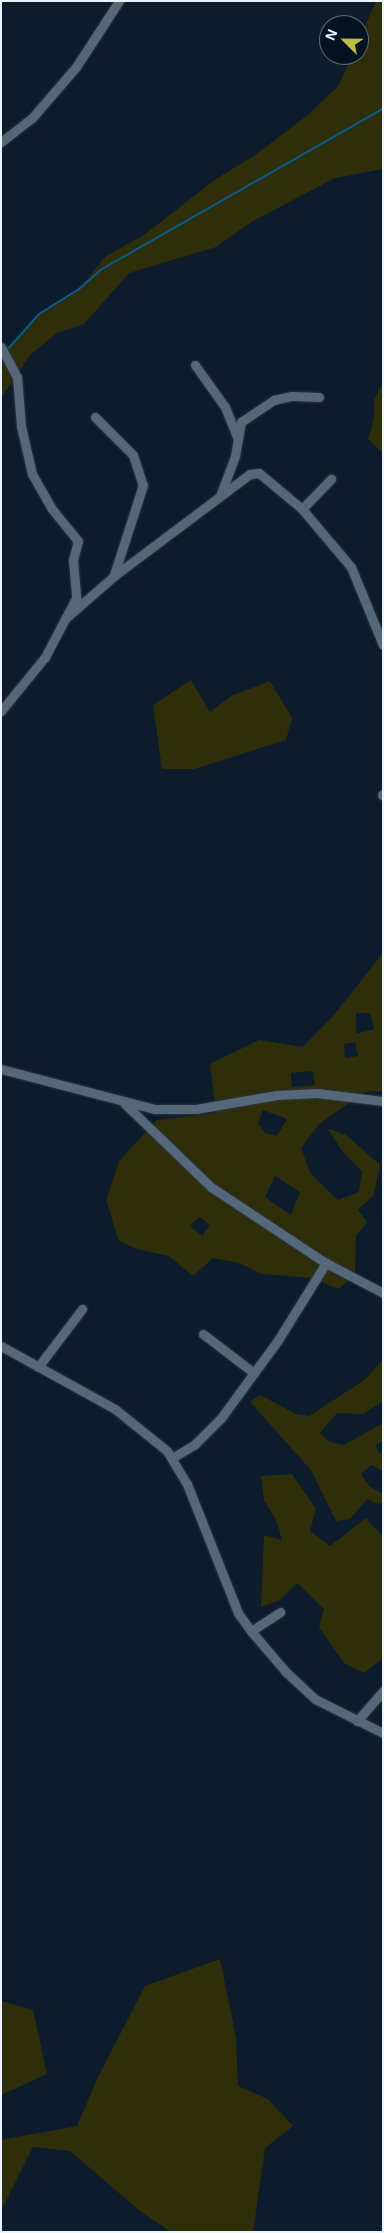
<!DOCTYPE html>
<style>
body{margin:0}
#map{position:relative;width:384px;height:2233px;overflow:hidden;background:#0c1c2c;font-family:Arial,sans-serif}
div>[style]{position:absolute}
.green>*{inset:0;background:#2e2e09}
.stream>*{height:2px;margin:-1px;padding:0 1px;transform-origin:1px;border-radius:1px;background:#075b98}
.roads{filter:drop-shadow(0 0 1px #2f3642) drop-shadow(0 0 1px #2f3642)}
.street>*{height:9px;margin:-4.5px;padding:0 4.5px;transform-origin:4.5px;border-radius:4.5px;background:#55687a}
span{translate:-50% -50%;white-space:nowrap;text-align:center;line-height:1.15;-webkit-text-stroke:4.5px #041322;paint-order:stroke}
.frame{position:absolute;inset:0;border:2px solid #e9f4ff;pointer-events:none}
.north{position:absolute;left:319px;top:15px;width:50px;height:50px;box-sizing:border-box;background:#041322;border:1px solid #606d7a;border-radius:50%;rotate:293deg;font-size:14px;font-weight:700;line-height:20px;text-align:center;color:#e9f4ff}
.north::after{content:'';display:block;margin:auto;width:18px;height:22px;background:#bdbf43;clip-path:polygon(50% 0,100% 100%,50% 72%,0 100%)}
</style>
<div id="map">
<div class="green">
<div style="clip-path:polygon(376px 1px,383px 1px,383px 169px,335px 178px,253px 221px,216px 247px,129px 273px,84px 324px,57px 333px,30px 355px,1px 398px,1px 357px,39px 314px,79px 289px,106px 256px,144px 235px,213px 181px,255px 155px,308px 115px,339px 85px,352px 55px,359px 55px,359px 40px)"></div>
<div style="clip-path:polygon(383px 383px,383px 453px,368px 439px,374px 419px,374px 400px)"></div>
<div style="clip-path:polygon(191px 680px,210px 712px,231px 696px,270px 681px,292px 718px,286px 740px,194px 769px,162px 769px,153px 705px)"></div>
<div style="clip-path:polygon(evenodd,383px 953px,383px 1091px,364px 1092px,319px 1124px,301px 1148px,311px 1174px,338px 1200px,359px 1192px,362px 1171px,343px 1152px,327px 1128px,346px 1135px,380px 1165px,374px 1195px,358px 1210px,367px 1222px,356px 1236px,355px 1277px,338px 1289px,313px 1278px,262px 1274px,239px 1263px,213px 1258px,193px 1276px,169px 1256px,137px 1249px,119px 1241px,106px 1200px,119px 1161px,157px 1120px,216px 1113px,210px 1064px,259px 1040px,303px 1047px,334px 1015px,383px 953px,356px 1013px,370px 1013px,374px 1029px,356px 1034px,356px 1013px,383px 953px,355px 1042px,358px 1056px,345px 1058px,344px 1044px,355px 1042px,383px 953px,313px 1071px,315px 1085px,292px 1087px,291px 1073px,313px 1071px,383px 953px,263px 1110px,287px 1119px,277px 1136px,265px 1133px,258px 1123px,263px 1110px,383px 953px,275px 1176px,300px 1192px,291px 1215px,265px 1197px,275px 1176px,383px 953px,199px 1217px,210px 1225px,202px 1236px,190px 1226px,199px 1217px)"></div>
<div style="clip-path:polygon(383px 1360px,383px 1401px,363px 1414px,337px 1413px,320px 1433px,330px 1442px,344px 1445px,383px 1423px,383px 1441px,375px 1445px,379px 1453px,383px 1452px,383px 1471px,371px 1465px,361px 1474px,369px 1486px,383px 1494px,383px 1503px,378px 1504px,367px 1499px,350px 1519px,336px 1521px,311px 1470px,250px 1402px,260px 1395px,296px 1414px,309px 1416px,363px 1381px)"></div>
<div style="clip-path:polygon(292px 1474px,316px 1509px,310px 1531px,330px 1546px,366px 1518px,383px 1537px,383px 1658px,364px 1673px,344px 1663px,319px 1627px,324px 1609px,297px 1583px,280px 1600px,261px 1607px,264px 1535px,282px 1540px,277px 1522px,264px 1500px,261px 1476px)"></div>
<div style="clip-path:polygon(220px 1959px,236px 2038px,238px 2086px,268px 2099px,293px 2126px,265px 2148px,253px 2232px,171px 2232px,140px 2211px,70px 2151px,33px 2147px,1px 2211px,1px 2140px,77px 2126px,98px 2077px,145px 1986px)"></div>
<div style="clip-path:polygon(1px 2001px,33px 2010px,47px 2074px,1px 2095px)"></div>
</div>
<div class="stream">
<div style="left:7px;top:350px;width:48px;rotate:-48.4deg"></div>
<div style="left:39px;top:314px;width:47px;rotate:-32deg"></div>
<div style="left:79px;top:289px;width:30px;rotate:-41deg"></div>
<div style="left:102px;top:269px;width:323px;rotate:-29.7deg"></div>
</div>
<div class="roads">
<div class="street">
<div style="left:1px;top:142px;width:39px;rotate:-38deg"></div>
<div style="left:32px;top:118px;width:67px;rotate:-49.2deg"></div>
<div style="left:76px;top:67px;width:79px;rotate:-56.9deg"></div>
<div style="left:1px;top:347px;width:34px;rotate:62deg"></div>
<div style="left:17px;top:377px;width:49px;rotate:85.3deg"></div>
<div style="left:21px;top:426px;width:49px;rotate:77.1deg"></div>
<div style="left:32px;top:474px;width:40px;rotate:60.3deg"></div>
<div style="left:52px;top:509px;width:41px;rotate:50.9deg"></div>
<div style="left:78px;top:541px;width:20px;rotate:105deg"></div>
<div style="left:73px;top:560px;width:38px;rotate:85deg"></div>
<div style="left:76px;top:598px;width:67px;rotate:117.7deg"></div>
<div style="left:45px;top:657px;width:70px;rotate:129.2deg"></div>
<div style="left:195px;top:365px;width:52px;rotate:54.5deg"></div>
<div style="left:225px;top:407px;width:31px;rotate:68deg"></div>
<div style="left:95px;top:417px;width:54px;rotate:45deg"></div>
<div style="left:133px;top:455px;width:32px;rotate:72deg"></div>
<div style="left:143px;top:485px;width:95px;rotate:107.9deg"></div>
<div style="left:220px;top:496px;width:43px;rotate:-69.4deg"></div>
<div style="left:235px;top:456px;width:35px;rotate:-80deg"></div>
<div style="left:241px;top:422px;width:40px;rotate:-34deg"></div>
<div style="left:274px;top:400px;width:18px;rotate:-13deg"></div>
<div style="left:292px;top:396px;width:27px;rotate:2deg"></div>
<div style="left:302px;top:509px;width:42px;rotate:-46deg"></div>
<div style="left:67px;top:617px;width:62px;rotate:-41.1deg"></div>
<div style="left:114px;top:576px;width:170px;rotate:-36.9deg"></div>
<div style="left:250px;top:474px;width:9px;rotate:-6deg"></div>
<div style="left:259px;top:473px;width:56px;rotate:39.9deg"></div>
<div style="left:302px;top:509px;width:76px;rotate:49.8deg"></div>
<div style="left:351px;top:567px;width:84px;rotate:67.7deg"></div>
<div style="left:382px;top:795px;width:1px;rotate:-45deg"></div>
<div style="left:1px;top:1069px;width:159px;rotate:14.6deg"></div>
<div style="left:155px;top:1109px;width:41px"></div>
<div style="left:196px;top:1109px;width:82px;rotate:-9.8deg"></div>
<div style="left:277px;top:1095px;width:40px;rotate:-2.9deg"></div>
<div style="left:317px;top:1093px;width:66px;rotate:6.9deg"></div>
<div style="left:125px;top:1104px;width:120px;rotate:44deg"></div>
<div style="left:211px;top:1187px;width:138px;rotate:33.5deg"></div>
<div style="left:326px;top:1263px;width:64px;rotate:27.8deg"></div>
<div style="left:203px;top:1334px;width:64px;rotate:37.4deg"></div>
<div style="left:1px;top:1346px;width:130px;rotate:28.9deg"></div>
<div style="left:115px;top:1409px;width:67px;rotate:38.9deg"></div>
<div style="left:167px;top:1451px;width:39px;rotate:59deg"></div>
<div style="left:187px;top:1484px;width:139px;rotate:68.4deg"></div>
<div style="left:238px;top:1613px;width:22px;rotate:54deg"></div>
<div style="left:251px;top:1631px;width:54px;rotate:49.5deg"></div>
<div style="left:286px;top:1672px;width:40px;rotate:43deg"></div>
<div style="left:315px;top:1699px;width:76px;rotate:26.6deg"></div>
<div style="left:38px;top:1367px;width:73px;rotate:-52.8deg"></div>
<div style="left:172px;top:1458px;width:27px;rotate:-31deg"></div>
<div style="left:195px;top:1444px;width:37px;rotate:-45deg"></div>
<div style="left:221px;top:1418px;width:97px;rotate:-53.8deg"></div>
<div style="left:278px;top:1340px;width:91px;rotate:-58.1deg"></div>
<div style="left:251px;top:1631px;width:35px;rotate:-33deg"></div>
<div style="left:357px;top:1721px;width:40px;rotate:-49deg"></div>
</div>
</div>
<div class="frame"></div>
<div class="north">N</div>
</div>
